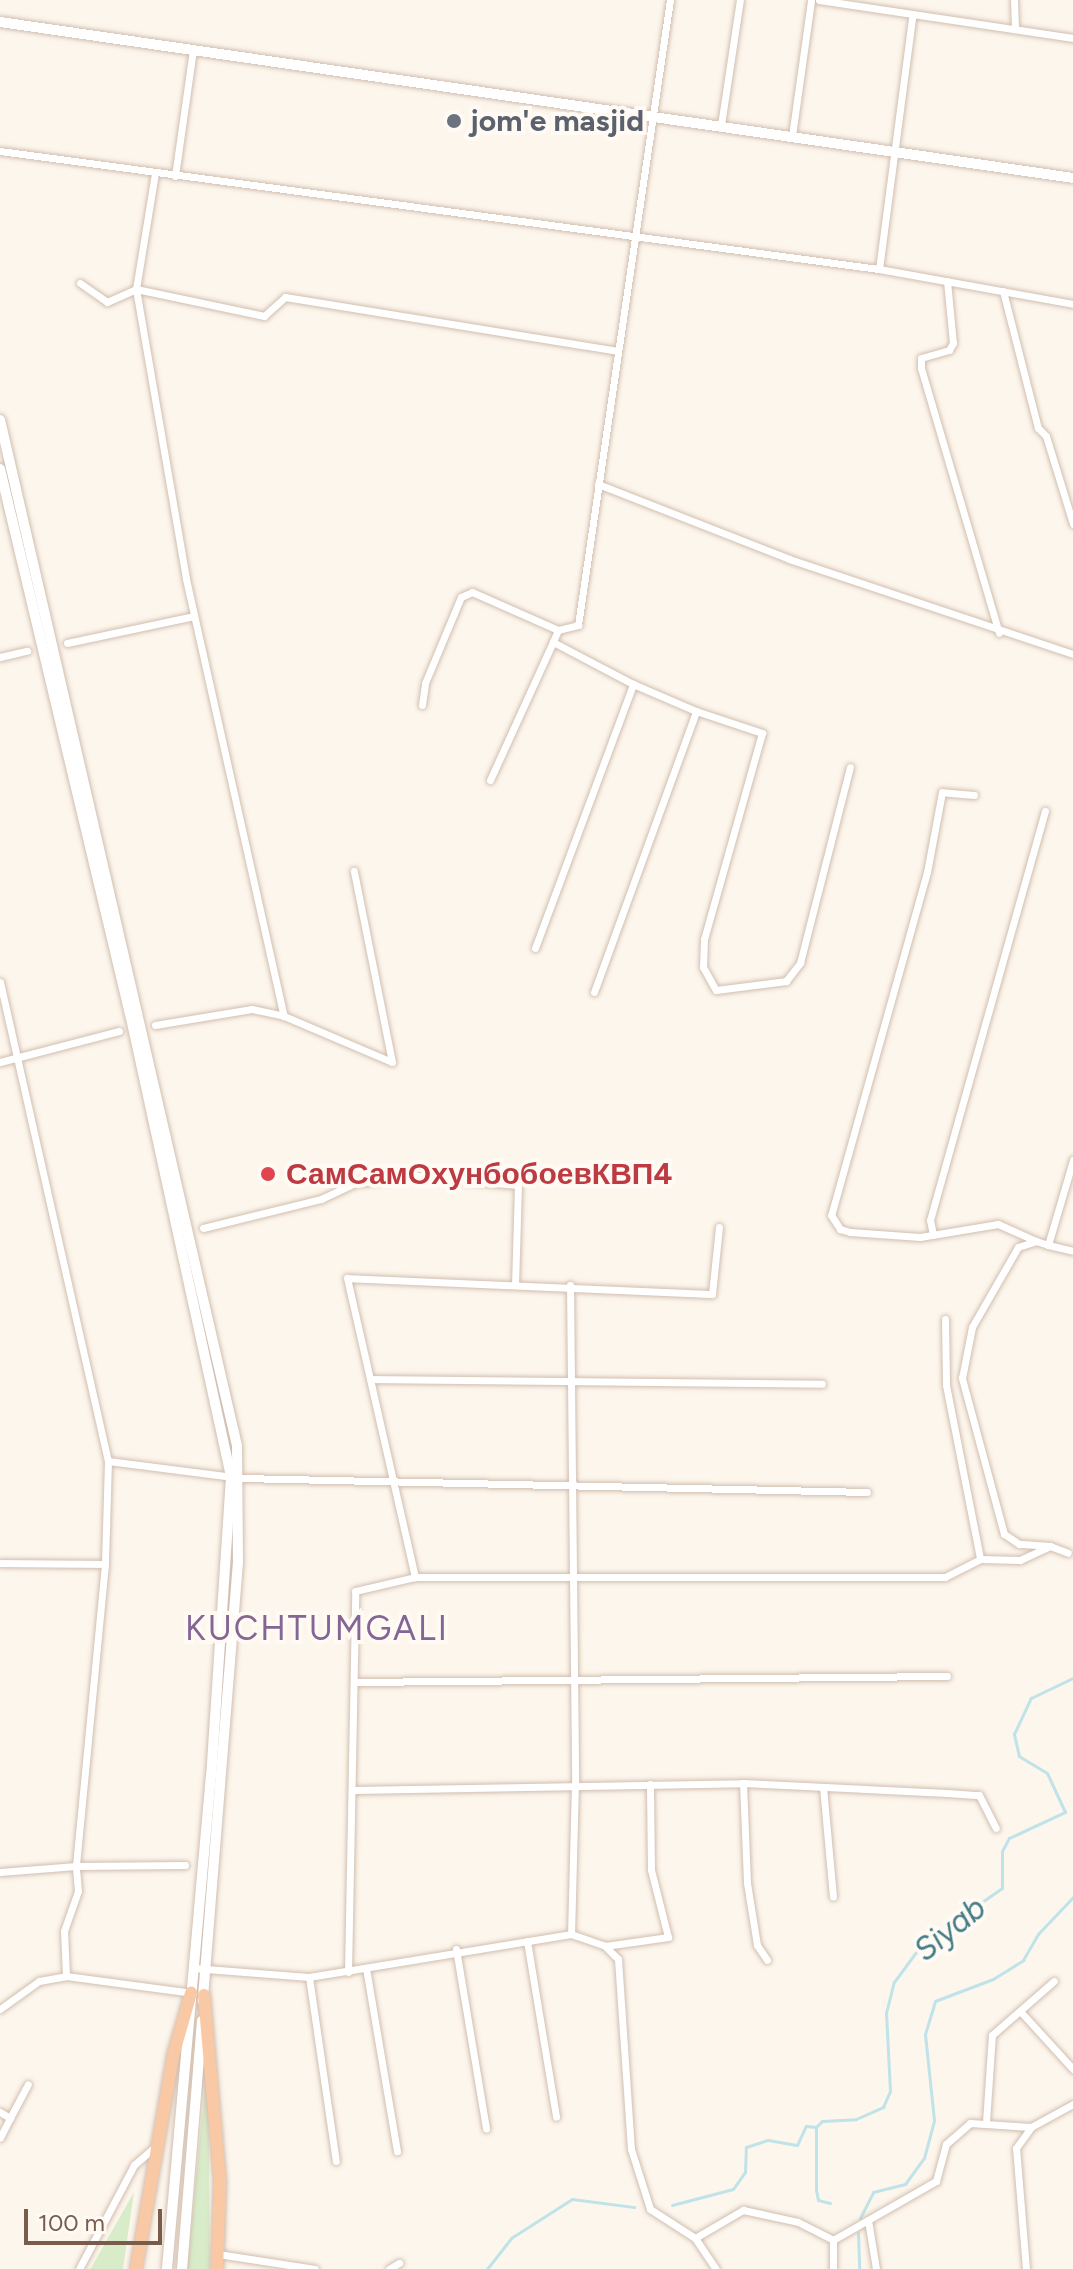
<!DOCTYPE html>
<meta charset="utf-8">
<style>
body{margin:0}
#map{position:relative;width:1073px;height:2269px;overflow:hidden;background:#fdf6ec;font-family:Figtree,sans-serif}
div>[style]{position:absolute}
.green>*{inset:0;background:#d8ecc9}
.stream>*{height:3px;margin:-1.5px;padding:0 1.5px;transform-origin:1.5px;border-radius:1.5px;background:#bfe3e8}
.roads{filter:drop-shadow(0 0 2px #d1beb0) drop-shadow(0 0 2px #d1beb0)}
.minor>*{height:7px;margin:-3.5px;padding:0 3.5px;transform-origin:3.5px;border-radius:3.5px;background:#fff}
.secondary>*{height:10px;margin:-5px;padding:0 5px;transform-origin:5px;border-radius:5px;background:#fff}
.trunk>*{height:12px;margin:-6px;padding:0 6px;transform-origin:6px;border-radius:6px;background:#f9c8a4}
.dots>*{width:22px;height:22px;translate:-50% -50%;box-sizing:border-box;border:4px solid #fffaf3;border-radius:50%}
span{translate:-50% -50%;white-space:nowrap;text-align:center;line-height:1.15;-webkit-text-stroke:8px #fffaf3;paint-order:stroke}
.worship-label{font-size:30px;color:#5b616d;font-weight:700}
.left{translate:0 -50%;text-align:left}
.health-label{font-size:30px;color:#be3a42;font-weight:700}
.water-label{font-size:32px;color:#437c86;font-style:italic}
.quarter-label{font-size:34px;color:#846695;letter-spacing:2px}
.scale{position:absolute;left:24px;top:2209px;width:138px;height:36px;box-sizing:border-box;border:4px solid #7a5c4d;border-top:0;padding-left:10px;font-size:24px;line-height:28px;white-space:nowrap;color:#7a5c4d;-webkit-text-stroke:6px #fffaf3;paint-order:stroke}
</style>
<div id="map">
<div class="green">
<div style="clip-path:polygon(208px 2056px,210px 2269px,187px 2269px)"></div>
<div style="clip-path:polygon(134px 2192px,123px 2269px,90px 2269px,91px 2268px)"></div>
</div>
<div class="stream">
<div style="left:830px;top:2203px;width:12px;rotate:-166deg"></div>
<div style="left:818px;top:2200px;width:10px;rotate:-101deg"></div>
<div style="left:816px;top:2190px;width:63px;rotate:-90deg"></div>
<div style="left:816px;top:2127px;width:8px;rotate:-45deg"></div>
<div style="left:822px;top:2121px;width:34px;rotate:-3deg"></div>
<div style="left:856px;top:2119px;width:30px;rotate:-24deg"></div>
<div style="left:883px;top:2107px;width:17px;rotate:-66deg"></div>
<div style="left:890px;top:2091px;width:78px;rotate:-92.9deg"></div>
<div style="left:886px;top:2013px;width:32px;rotate:-76deg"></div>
<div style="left:894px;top:1982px;width:47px;rotate:-53.6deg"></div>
<div style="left:922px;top:1944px;width:98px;rotate:-35deg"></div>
<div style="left:1002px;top:1888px;width:37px;rotate:-90deg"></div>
<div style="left:1002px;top:1851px;width:15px;rotate:-62deg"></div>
<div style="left:1009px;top:1838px;width:62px;rotate:-24.9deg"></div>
<div style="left:1065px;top:1812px;width:43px;rotate:-114.8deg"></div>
<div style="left:1047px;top:1773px;width:33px;rotate:-149deg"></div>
<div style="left:1019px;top:1756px;width:23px;rotate:-103deg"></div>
<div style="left:1014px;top:1734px;width:40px;rotate:-65deg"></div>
<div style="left:1031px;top:1698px;width:47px;rotate:-25.5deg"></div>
<div style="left:672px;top:2205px;width:63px;rotate:-14.7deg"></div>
<div style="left:733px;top:2189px;width:21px;rotate:-55deg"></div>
<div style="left:745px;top:2172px;width:25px;rotate:-88deg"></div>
<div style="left:746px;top:2147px;width:23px;rotate:-18deg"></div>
<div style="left:768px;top:2140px;width:29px;rotate:10deg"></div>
<div style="left:797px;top:2145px;width:21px;rotate:-65deg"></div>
<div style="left:806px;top:2126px;width:10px;rotate:6deg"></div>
<div style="left:860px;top:2218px;width:29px;rotate:-63deg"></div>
<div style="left:873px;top:2192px;width:33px;rotate:-14deg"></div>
<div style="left:905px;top:2184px;width:32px;rotate:-54deg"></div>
<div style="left:924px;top:2158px;width:39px;rotate:-75deg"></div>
<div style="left:934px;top:2120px;width:86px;rotate:-96deg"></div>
<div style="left:925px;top:2034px;width:34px;rotate:-73deg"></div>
<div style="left:935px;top:2001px;width:62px;rotate:-20.8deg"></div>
<div style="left:993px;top:1979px;width:36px;rotate:-32deg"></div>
<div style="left:1023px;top:1960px;width:30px;rotate:-60deg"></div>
<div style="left:1038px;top:1934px;width:51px;rotate:-46.6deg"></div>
<div style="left:858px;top:2233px;width:36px;rotate:88deg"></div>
<div style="left:487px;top:2269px;width:39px;rotate:-52deg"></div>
<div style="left:511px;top:2238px;width:72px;rotate:-32.6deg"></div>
<div style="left:572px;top:2199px;width:63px;rotate:7.4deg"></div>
</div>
<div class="roads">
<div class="minor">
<div style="left:819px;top:0;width:257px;rotate:8.5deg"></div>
<div style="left:1014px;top:0;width:27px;rotate:88deg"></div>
<div style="left:721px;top:125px;width:126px;rotate:-81.4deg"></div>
<div style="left:792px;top:136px;width:137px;rotate:-82deg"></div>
<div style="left:0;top:151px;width:887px;rotate:7.65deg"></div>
<div style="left:879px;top:269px;width:197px;rotate:10.2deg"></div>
<div style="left:155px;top:173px;width:118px;rotate:99.3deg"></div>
<div style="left:136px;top:289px;width:131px;rotate:11.9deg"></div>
<div style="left:264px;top:316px;width:28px;rotate:-42deg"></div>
<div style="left:285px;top:297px;width:336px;rotate:9.2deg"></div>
<div style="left:175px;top:176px;width:127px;rotate:-81.9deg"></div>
<div style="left:879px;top:269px;width:254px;rotate:-82.5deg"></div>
<div style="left:947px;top:281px;width:62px;rotate:84.5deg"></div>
<div style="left:953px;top:343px;width:8px;rotate:120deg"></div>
<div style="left:949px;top:350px;width:29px;rotate:164deg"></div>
<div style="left:921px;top:358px;width:10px;rotate:90deg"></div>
<div style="left:921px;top:368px;width:276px;rotate:73.6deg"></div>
<div style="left:80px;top:283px;width:33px;rotate:35deg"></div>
<div style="left:107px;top:302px;width:32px;rotate:-24deg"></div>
<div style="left:136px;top:289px;width:294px;rotate:80.2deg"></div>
<div style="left:186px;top:579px;width:448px;rotate:77.4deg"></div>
<div style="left:1003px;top:291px;width:141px;rotate:75.7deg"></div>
<div style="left:1038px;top:428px;width:11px;rotate:45deg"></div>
<div style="left:1046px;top:436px;width:92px;rotate:72.9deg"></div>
<div style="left:598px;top:484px;width:205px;rotate:21.4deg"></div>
<div style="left:789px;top:559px;width:299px;rotate:18.5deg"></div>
<div style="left:558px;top:630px;width:21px;rotate:-14deg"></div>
<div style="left:578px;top:625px;width:632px;rotate:-81.63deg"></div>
<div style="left:67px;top:643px;width:130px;rotate:-12deg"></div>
<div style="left:0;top:657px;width:28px;rotate:-13deg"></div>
<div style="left:422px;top:705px;width:22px;rotate:-82deg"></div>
<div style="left:425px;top:683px;width:93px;rotate:-67.3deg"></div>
<div style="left:461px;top:597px;width:12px;rotate:-24deg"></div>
<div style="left:472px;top:592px;width:94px;rotate:23.8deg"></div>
<div style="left:558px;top:630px;width:13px;rotate:113deg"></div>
<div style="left:490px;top:780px;width:152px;rotate:-65.5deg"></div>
<div style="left:553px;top:642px;width:90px;rotate:27.7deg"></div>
<div style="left:974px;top:795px;width:32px;rotate:-175deg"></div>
<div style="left:942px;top:792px;width:81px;rotate:100.6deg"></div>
<div style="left:927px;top:872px;width:356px;rotate:105.6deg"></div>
<div style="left:831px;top:1215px;width:17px;rotate:57deg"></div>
<div style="left:840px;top:1229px;width:10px;rotate:17deg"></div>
<div style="left:850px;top:1232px;width:70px;rotate:4.1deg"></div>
<div style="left:920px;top:1237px;width:79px;rotate:-9.5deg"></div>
<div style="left:998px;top:1224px;width:42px;rotate:24.1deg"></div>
<div style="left:535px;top:948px;width:282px;rotate:-69.6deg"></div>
<div style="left:633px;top:684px;width:69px;rotate:23.2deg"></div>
<div style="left:0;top:982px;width:491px;rotate:77.3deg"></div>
<div style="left:108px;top:1461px;width:103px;rotate:91.7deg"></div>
<div style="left:105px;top:1564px;width:303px;rotate:95.5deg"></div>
<div style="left:76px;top:1866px;width:76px;rotate:175.5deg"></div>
<div style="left:594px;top:992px;width:299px;rotate:-70deg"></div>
<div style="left:696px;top:711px;width:70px;rotate:18.4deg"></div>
<div style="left:762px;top:733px;width:214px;rotate:105.7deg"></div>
<div style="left:704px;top:939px;width:28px;rotate:92deg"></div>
<div style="left:703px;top:967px;width:26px;rotate:61deg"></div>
<div style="left:716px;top:990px;width:71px;rotate:-7.3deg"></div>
<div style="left:786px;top:981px;width:23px;rotate:-52deg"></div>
<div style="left:800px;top:963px;width:202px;rotate:-75.7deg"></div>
<div style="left:155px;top:1025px;width:98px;rotate:-9.4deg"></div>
<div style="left:252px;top:1009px;width:33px;rotate:12deg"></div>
<div style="left:284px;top:1016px;width:117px;rotate:23.1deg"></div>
<div style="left:392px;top:1062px;width:195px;rotate:-101.3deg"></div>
<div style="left:0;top:1062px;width:123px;rotate:-14.6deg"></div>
<div style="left:719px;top:1227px;width:67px;rotate:96deg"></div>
<div style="left:712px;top:1294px;width:365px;rotate:-177.5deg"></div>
<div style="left:347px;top:1278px;width:307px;rotate:77.2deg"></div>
<div style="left:415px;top:1577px;width:530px"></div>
<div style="left:945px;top:1577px;width:39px;rotate:-27deg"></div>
<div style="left:980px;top:1559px;width:40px;rotate:1.4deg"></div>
<div style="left:1020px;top:1560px;width:33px;rotate:-25deg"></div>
<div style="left:1050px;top:1546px;width:31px;rotate:-176deg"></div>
<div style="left:1019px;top:1544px;width:18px;rotate:-146deg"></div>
<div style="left:1004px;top:1534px;width:162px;rotate:-105.1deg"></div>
<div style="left:962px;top:1378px;width:52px;rotate:-78.9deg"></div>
<div style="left:972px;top:1327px;width:92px;rotate:-60.1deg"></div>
<div style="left:1018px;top:1247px;width:19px;rotate:-18deg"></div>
<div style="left:1036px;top:1241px;width:13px;rotate:18deg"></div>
<div style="left:1048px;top:1245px;width:89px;rotate:-73.6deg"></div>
<div style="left:203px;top:1228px;width:122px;rotate:-13.8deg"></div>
<div style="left:321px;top:1199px;width:38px;rotate:-25deg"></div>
<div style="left:355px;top:1183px;width:62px;rotate:-6.4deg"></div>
<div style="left:417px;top:1176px;width:101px;rotate:5.1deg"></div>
<div style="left:518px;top:1185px;width:99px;rotate:91.7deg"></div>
<div style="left:933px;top:1235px;width:15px;rotate:-101deg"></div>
<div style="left:930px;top:1220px;width:425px;rotate:-74.3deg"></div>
<div style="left:1048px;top:1245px;width:26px;rotate:13deg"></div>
<div style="left:570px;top:1285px;width:498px;rotate:89.4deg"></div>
<div style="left:575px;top:1783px;width:151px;rotate:91.5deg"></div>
<div style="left:945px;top:1319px;width:66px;rotate:89.1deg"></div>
<div style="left:946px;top:1385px;width:177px;rotate:78.9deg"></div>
<div style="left:370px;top:1379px;width:452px;rotate:0.6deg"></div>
<div style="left:108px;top:1461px;width:134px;rotate:7.3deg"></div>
<div style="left:241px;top:1478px;width:626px;rotate:1.28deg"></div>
<div style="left:1050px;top:1546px;width:19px;rotate:21deg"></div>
<div style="left:0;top:1563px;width:105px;rotate:0.5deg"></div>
<div style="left:354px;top:1682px;width:593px;rotate:-0.58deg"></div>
<div style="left:743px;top:1783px;width:100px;rotate:87.7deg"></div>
<div style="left:747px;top:1883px;width:63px;rotate:80.8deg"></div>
<div style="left:757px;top:1945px;width:18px;rotate:56deg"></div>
<div style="left:823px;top:1787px;width:110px;rotate:84.8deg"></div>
<div style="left:354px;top:1790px;width:389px;rotate:-1deg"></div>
<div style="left:743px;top:1783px;width:204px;rotate:2.8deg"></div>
<div style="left:947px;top:1793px;width:32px;rotate:4deg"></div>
<div style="left:979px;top:1795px;width:37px;rotate:63deg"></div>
<div style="left:527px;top:1941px;width:178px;rotate:80.6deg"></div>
<div style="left:605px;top:1946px;width:64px;rotate:-8.1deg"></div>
<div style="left:668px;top:1937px;width:69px;rotate:-104.2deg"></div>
<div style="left:651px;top:1870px;width:86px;rotate:-90.7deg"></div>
<div style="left:456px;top:1949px;width:182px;rotate:80.5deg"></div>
<div style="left:193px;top:1968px;width:116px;rotate:4.4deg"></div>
<div style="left:309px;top:1977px;width:266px;rotate:-9.3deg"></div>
<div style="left:571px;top:1934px;width:36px;rotate:19deg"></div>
<div style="left:605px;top:1946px;width:18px;rotate:45deg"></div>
<div style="left:618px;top:1959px;width:190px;rotate:86.1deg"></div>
<div style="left:631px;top:2149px;width:63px;rotate:72.4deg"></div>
<div style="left:650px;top:2209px;width:54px;rotate:32.8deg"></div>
<div style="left:695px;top:2238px;width:56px;rotate:-30.3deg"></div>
<div style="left:743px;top:2210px;width:56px;rotate:12.3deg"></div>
<div style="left:798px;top:2222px;width:39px;rotate:27deg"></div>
<div style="left:366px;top:1968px;width:186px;rotate:80.4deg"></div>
<div style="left:348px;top:1972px;width:381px;rotate:-88.9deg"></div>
<div style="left:355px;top:1591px;width:62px;rotate:-13.1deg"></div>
<div style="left:66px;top:1976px;width:45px;rotate:-92.5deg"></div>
<div style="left:64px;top:1931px;width:42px;rotate:-70.7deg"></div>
<div style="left:78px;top:1891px;width:25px;rotate:-95deg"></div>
<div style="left:76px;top:1866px;width:109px;rotate:-0.5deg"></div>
<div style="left:309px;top:1977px;width:186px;rotate:81.7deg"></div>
<div style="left:0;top:2009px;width:48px;rotate:-35.7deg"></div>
<div style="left:39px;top:1981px;width:27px;rotate:-10deg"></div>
<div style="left:66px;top:1976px;width:128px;rotate:7.6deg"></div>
<div style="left:1020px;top:2011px;width:79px;rotate:47.6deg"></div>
<div style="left:0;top:2112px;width:12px;rotate:31deg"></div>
<div style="left:10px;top:2118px;width:22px;rotate:117deg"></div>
<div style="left:10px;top:2118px;width:38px;rotate:-62deg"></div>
<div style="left:986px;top:2122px;width:87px;rotate:-86.1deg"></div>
<div style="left:992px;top:2035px;width:82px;rotate:-41.1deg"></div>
<div style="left:868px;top:2220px;width:50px;rotate:80.7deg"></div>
<div style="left:695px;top:2238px;width:37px;rotate:56deg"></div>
<div style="left:833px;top:2240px;width:119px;rotate:-29.8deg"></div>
<div style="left:936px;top:2181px;width:38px;rotate:-75deg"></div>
<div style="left:946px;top:2144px;width:32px;rotate:-41deg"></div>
<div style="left:970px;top:2123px;width:61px;rotate:3.8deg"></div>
<div style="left:1031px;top:2127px;width:48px;rotate:-28.7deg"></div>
<div style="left:218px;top:2254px;width:98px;rotate:8.8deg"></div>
<div style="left:79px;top:2269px;width:118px;rotate:-62.1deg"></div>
<div style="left:134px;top:2165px;width:28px;rotate:-41deg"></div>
<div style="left:389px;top:2269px;width:12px;rotate:-31deg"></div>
<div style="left:833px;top:2269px;width:29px;rotate:-90deg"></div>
<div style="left:1026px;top:2269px;width:121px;rotate:-94.7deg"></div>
<div style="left:1016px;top:2148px;width:26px;rotate:-54deg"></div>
</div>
<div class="secondary">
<div style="left:0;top:22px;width:1084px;rotate:8.27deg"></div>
<div style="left:0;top:420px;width:1053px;rotate:76.99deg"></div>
<div style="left:237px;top:1446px;width:116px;rotate:89.5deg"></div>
<div style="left:238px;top:1562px;width:440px;rotate:94.6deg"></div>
<div style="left:0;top:469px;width:574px;rotate:76.59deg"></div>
<div style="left:133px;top:1027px;width:461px;rotate:77.7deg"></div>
<div style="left:231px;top:1477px;width:299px;rotate:93.8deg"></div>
<div style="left:211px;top:1775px;width:496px;rotate:95.1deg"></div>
<div style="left:182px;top:2269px;width:249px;rotate:-85.4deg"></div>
</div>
<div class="trunk">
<div style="left:204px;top:1995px;width:186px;rotate:85.1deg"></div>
<div style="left:220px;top:2180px;width:89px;rotate:91.9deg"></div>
<div style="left:136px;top:2269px;width:216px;rotate:-80.1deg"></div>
<div style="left:173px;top:2056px;width:66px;rotate:-74.1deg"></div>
</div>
</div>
<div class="dots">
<div style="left:454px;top:121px;background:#6b7280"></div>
<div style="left:268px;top:1174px;background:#e0444e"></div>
</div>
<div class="worship-label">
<span class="left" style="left:470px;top:121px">jom'e masjid</span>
</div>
<div class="health-label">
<span class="left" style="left:286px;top:1174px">СамСамОхунбобоевКВП4</span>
</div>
<div class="water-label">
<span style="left:950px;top:1929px;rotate:-39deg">Siyab</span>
</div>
<div class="quarter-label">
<span style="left:317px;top:1629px">KUCHTUMGALI</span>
</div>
<div class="scale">100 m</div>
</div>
